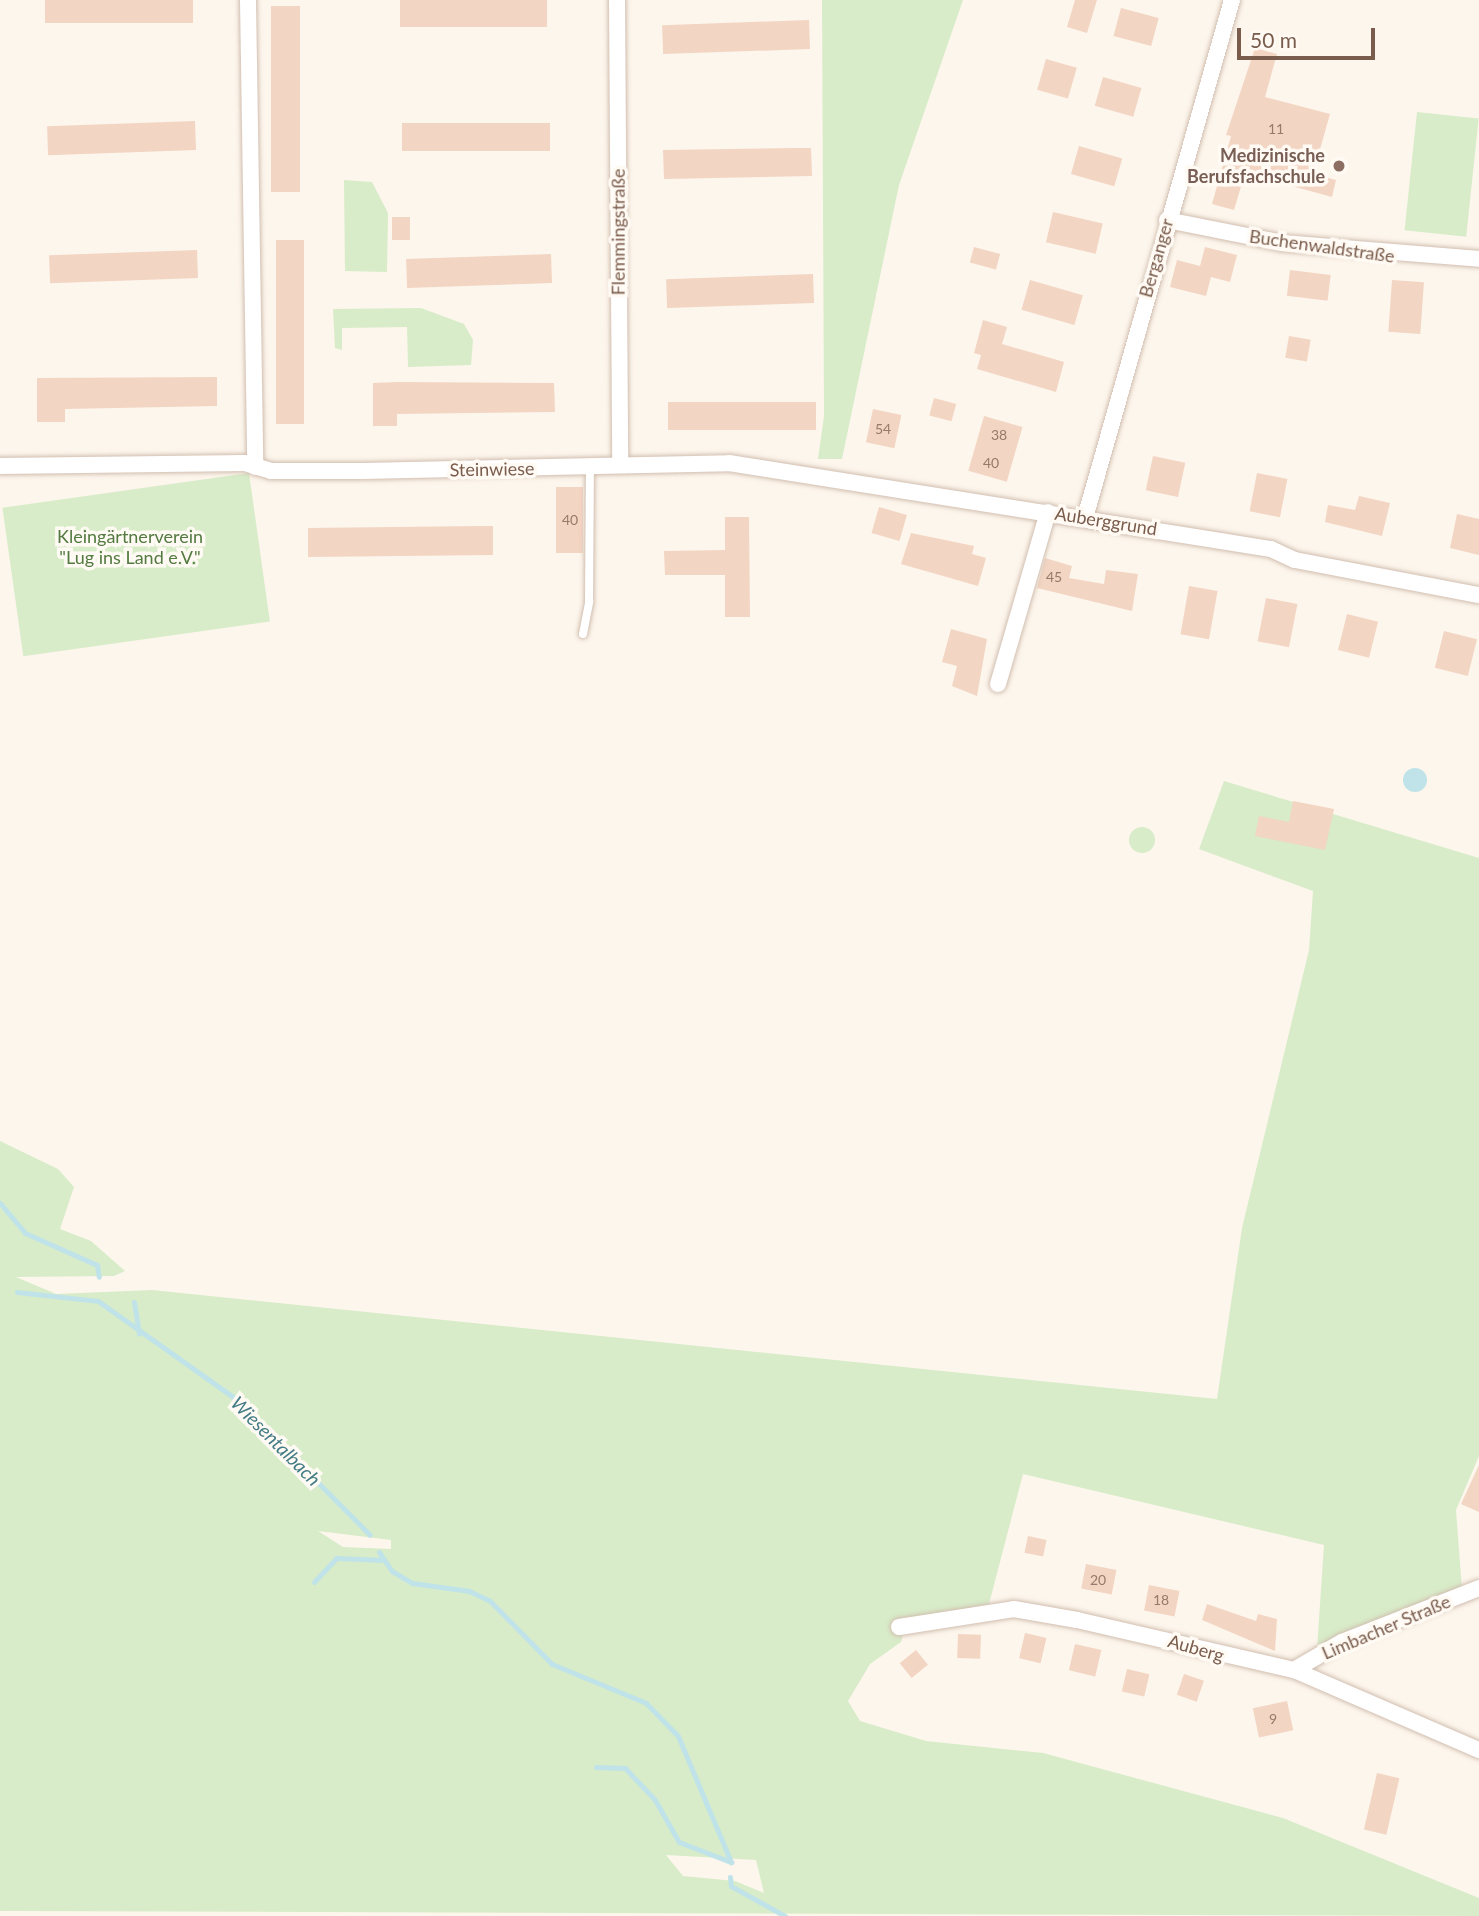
<!DOCTYPE html>
<meta charset="utf-8">
<style>
body{margin:0}
#map{position:relative;width:1479px;height:1916px;overflow:hidden;background:#fdf6ec;font-family:Lato,sans-serif}
div>[style]{position:absolute}
.green>*{inset:0;background:#d8ecc9;transform-origin:0 0}
.round{border-radius:50%}
.water>*{inset:0;background:#bfe3e8}
.stream>*{height:5px;margin:-2.5px;padding:0 2.5px;transform-origin:2.5px;border-radius:2.5px;background:#bfe3e8}
.building>*{inset:0;background:#f3d5c3;transform-origin:0 0}
.roads{filter:drop-shadow(0 0 2px #d1beb0) drop-shadow(0 0 2px #d1beb0)}
.service>*{height:8px;margin:-4px;padding:0 4px;transform-origin:4px;border-radius:4px;background:#fff}
.minor>*{height:16px;margin:-8px;padding:0 8px;transform-origin:8px;border-radius:8px;background:#fff}
.dots>*{width:19px;height:19px;translate:-50% -50%;box-sizing:border-box;border:4px solid #fffaf3;border-radius:50%}
span{translate:-50% -50%;white-space:nowrap;text-align:center;line-height:1.15;-webkit-text-stroke:7px #fffaf3;paint-order:stroke}
.number-label{font-size:14px;color:#987a6a}
.number-label span{-webkit-text-stroke-width:0}
.education-label{font-size:18px;color:#785e54;font-weight:700}
.right{translate:-100% -50%;text-align:right}
.street-label{font-size:18px;color:#7a5c4d}
.park-label{font-size:18px;color:#537a41}
.water-label{font-size:19px;color:#437c86;font-style:italic}
.scale{position:absolute;left:1237px;top:28px;width:138px;height:32px;box-sizing:border-box;border:4px solid #7a5c4d;border-top:0;padding-left:9px;font-size:21px;line-height:24px;white-space:nowrap;color:#7a5c4d;-webkit-text-stroke:5px #fffaf3;paint-order:stroke}
</style>
<div id="map">
<div class="green">
<div style="clip-path:polygon(822px 0,963px 0,899px 185px,842px 459px,818px 459px,824px 416px)"></div>
<div style="left:1417px;top:112px;width:62px;height:119px;rotate:6deg"></div>
<div style="clip-path:polygon(344px 180px,372px 182px,388px 213px,387px 272px,345px 271px)"></div>
<div style="clip-path:polygon(421px 308px,464px 324px,473px 340px,471px 365px,408px 367px,407px 327px,342px 328px,342px 350px,335px 348px,333px 309px)"></div>
<div style="left:249px;top:473px;width:150px;height:249px;rotate:82deg"></div>
<div style="clip-path:polygon(evenodd,1224px 781px,1479px 858px,1479px 1456px,1456px 1510px,1462px 1589px,1317px 1649px,1324px 1545px,1023px 1474px,989px 1604px,907px 1620px,901px 1642px,870px 1664px,848px 1701px,860px 1721px,926px 1741px,1043px 1753px,1283px 1818px,1479px 1898px,1479px 1916px,0 1911px,0 1141px,58px 1169px,74px 1187px,60px 1229px,91px 1241px,125px 1271px,114px 1276px,16px 1277px,56px 1294px,152px 1290px,1217px 1399px,1242px 1228px,1309px 950px,1313px 891px,1199px 849px,1224px 781px,318px 1531px,391px 1540px,391px 1549px,343px 1547px,318px 1531px,1224px 781px,666px 1855px,756px 1860px,764px 1893px,735px 1881px,683px 1876px,666px 1855px)"></div>
<div class="round" style="left:1129px;top:827px;width:26px;height:26px"></div>
</div>
<div class="water">
<div class="round" style="left:1403px;top:768px;width:24px;height:24px"></div>
</div>
<div class="stream">
<div style="left:0;top:1203px;width:39px;rotate:50deg"></div>
<div style="left:25px;top:1233px;width:79px;rotate:24deg"></div>
<div style="left:97px;top:1265px;width:12px;rotate:81deg"></div>
<div style="left:17px;top:1292px;width:81px;rotate:6.3deg"></div>
<div style="left:98px;top:1301px;width:166px;rotate:35.4deg"></div>
<div style="left:233px;top:1397px;width:194px;rotate:45.2deg"></div>
<div style="left:134px;top:1302px;width:32px;rotate:81deg"></div>
<div style="left:379px;top:1552px;width:23px;rotate:56deg"></div>
<div style="left:392px;top:1571px;width:23px;rotate:31deg"></div>
<div style="left:412px;top:1583px;width:58px;rotate:8deg"></div>
<div style="left:469px;top:1591px;width:23px;rotate:25deg"></div>
<div style="left:490px;top:1601px;width:88px;rotate:45.5deg"></div>
<div style="left:552px;top:1664px;width:102px;rotate:22.5deg"></div>
<div style="left:646px;top:1703px;width:46px;rotate:45.9deg"></div>
<div style="left:678px;top:1736px;width:137px;rotate:67.2deg"></div>
<div style="left:314px;top:1582px;width:33px;rotate:-47deg"></div>
<div style="left:336px;top:1558px;width:48px;rotate:2.4deg"></div>
<div style="left:596px;top:1767px;width:29px;rotate:2deg"></div>
<div style="left:625px;top:1768px;width:44px;rotate:46.8deg"></div>
<div style="left:655px;top:1800px;width:48px;rotate:60.3deg"></div>
<div style="left:679px;top:1842px;width:56px;rotate:21deg"></div>
<div style="left:730px;top:1877px;width:9px;rotate:84deg"></div>
<div style="left:731px;top:1886px;width:62px;rotate:29.1deg"></div>
</div>
<div class="building">
<div style="left:45px;top:0;width:148px;height:23px"></div>
<div style="left:400px;top:0;width:147px;height:27px"></div>
<div style="clip-path:polygon(1075px 0,1097px 0,1087px 33px,1067px 27px)"></div>
<div style="left:271px;top:6px;width:29px;height:186px"></div>
<div style="left:1121px;top:8px;width:39px;height:29px;rotate:15deg"></div>
<div style="left:809px;top:20px;width:29px;height:147px;rotate:88deg"></div>
<div style="clip-path:polygon(1255px 48px,1277px 54px,1265px 97px,1330px 114px,1313px 174px,1336px 180px,1332px 197px,1245px 173px,1234px 210px,1212px 204px,1231px 136px,1226px 135px)"></div>
<div style="left:1046px;top:59px;width:32px;height:32px;rotate:16deg"></div>
<div style="left:1103px;top:77px;width:40px;height:30px;rotate:16deg"></div>
<div style="left:195px;top:121px;width:29px;height:148px;rotate:88deg"></div>
<div style="left:550px;top:123px;width:28px;height:148px;rotate:90deg"></div>
<div style="left:1079px;top:146px;width:45px;height:29px;rotate:16deg"></div>
<div style="clip-path:polygon(796px 148px,811px 148px,812px 176px,664px 179px,663px 150px)"></div>
<div style="left:1053px;top:212px;width:51px;height:31px;rotate:13deg"></div>
<div style="left:410px;top:217px;width:23px;height:18px;rotate:90deg"></div>
<div style="left:276px;top:240px;width:28px;height:184px"></div>
<div style="left:974px;top:247px;width:27px;height:16px;rotate:15deg"></div>
<div style="clip-path:polygon(1205px 247px,1237px 255px,1230px 282px,1211px 277px,1206px 296px,1170px 287px,1177px 260px,1200px 266px)"></div>
<div style="left:197px;top:250px;width:28px;height:148px;rotate:88deg"></div>
<div style="left:551px;top:254px;width:29px;height:145px;rotate:88deg"></div>
<div style="left:1290px;top:270px;width:41px;height:26px;rotate:7deg"></div>
<div style="left:813px;top:274px;width:29px;height:147px;rotate:88deg"></div>
<div style="left:1030px;top:280px;width:55px;height:31px;rotate:16deg"></div>
<div style="left:1392px;top:280px;width:32px;height:52px;rotate:4deg"></div>
<div style="clip-path:polygon(983px 320px,1007px 327px,1002px 344px,1064px 362px,1056px 392px,977px 369px,981px 355px,974px 353px)"></div>
<div style="left:1289px;top:336px;width:22px;height:22px;rotate:10deg"></div>
<div style="clip-path:polygon(217px 377px,217px 406px,65px 409px,65px 422px,37px 422px,37px 378px)"></div>
<div style="clip-path:polygon(397px 382px,554px 383px,555px 412px,397px 414px,397px 426px,373px 426px,373px 383px)"></div>
<div style="left:934px;top:398px;width:23px;height:18px;rotate:15deg"></div>
<div style="left:816px;top:402px;width:28px;height:148px;rotate:90deg"></div>
<div style="left:873px;top:409px;width:29px;height:34px;rotate:12deg"></div>
<div style="left:984px;top:416px;width:40px;height:57px;rotate:16deg"></div>
<div style="left:1153px;top:456px;width:33px;height:35px;rotate:12deg"></div>
<div style="left:1257px;top:473px;width:31px;height:39px;rotate:11deg"></div>
<div style="left:556px;top:487px;width:27px;height:66px"></div>
<div style="clip-path:polygon(1359px 496px,1390px 503px,1382px 536px,1325px 522px,1328px 505px,1355px 510px)"></div>
<div style="left:879px;top:507px;width:29px;height:27px;rotate:16deg"></div>
<div style="clip-path:polygon(1457px 514px,1479px 519px,1479px 555px,1450px 548px)"></div>
<div style="clip-path:polygon(725px 517px,749px 517px,750px 617px,725px 617px,725px 575px,665px 575px,664px 551px,725px 550px)"></div>
<div style="clip-path:polygon(481px 526px,493px 526px,493px 555px,308px 557px,308px 528px)"></div>
<div style="clip-path:polygon(911px 533px,974px 546px,972px 554px,986px 558px,978px 586px,901px 564px)"></div>
<div style="clip-path:polygon(1045px 558px,1072px 566px,1069px 578px,1104px 584px,1106px 570px,1138px 574px,1132px 611px,1037px 588px)"></div>
<div style="left:1189px;top:586px;width:29px;height:49px;rotate:10deg"></div>
<div style="left:1266px;top:598px;width:32px;height:44px;rotate:11deg"></div>
<div style="left:1347px;top:614px;width:32px;height:37px;rotate:14deg"></div>
<div style="clip-path:polygon(951px 629px,987px 639px,977px 696px,952px 686px,957px 666px,942px 662px)"></div>
<div style="left:1444px;top:631px;width:34px;height:38px;rotate:14deg"></div>
<div style="clip-path:polygon(1293px 801px,1334px 809px,1325px 850px,1255px 836px,1259px 816px,1289px 822px)"></div>
<div style="clip-path:polygon(1479px 1465px,1479px 1512px,1461px 1504px)"></div>
<div style="left:1028px;top:1536px;width:19px;height:17px;rotate:12deg"></div>
<div style="left:1086px;top:1564px;width:31px;height:25px;rotate:11deg"></div>
<div style="left:1149px;top:1585px;width:31px;height:26px;rotate:11deg"></div>
<div style="clip-path:polygon(1207px 1604px,1256px 1621px,1258px 1614px,1277px 1619px,1275px 1651px,1202px 1620px)"></div>
<div style="left:1025px;top:1633px;width:22px;height:26px;rotate:13deg"></div>
<div style="left:958px;top:1634px;width:23px;height:24px;rotate:2deg"></div>
<div style="left:1075px;top:1644px;width:27px;height:27px;rotate:13deg"></div>
<div style="left:916px;top:1650px;width:19px;height:21px;rotate:51deg"></div>
<div style="left:1127px;top:1669px;width:23px;height:23px;rotate:13deg"></div>
<div style="left:1184px;top:1674px;width:21px;height:22px;rotate:19deg"></div>
<div style="left:1287px;top:1701px;width:30px;height:35px;rotate:78deg"></div>
<div style="left:1377px;top:1773px;width:23px;height:58px;rotate:13deg"></div>
</div>
<div class="roads">
<div class="service">
<div style="left:583px;top:634px;width:33px;rotate:-79deg"></div>
<div style="left:589px;top:602px;width:136px;rotate:-89.6deg"></div>
</div>
<div class="minor">
<div style="left:248px;top:0;width:467px;rotate:89.1deg"></div>
<div style="left:617px;top:0;width:465px;rotate:89.6deg"></div>
<div style="left:1167px;top:220px;width:117px;rotate:11.3deg"></div>
<div style="left:1282px;top:243px;width:198px;rotate:4.6deg"></div>
<div style="left:0;top:466px;width:245px;rotate:-0.7deg"></div>
<div style="left:245px;top:463px;width:27px;rotate:17deg"></div>
<div style="left:271px;top:471px;width:91px"></div>
<div style="left:362px;top:471px;width:367px;rotate:-1.2deg"></div>
<div style="left:729px;top:463px;width:549px;rotate:9.02deg"></div>
<div style="left:1271px;top:549px;width:26px;rotate:25deg"></div>
<div style="left:1295px;top:560px;width:187px;rotate:10.8deg"></div>
<div style="left:1085px;top:518px;width:538px;rotate:-74.16deg"></div>
<div style="left:998px;top:684px;width:179px;rotate:-73.8deg"></div>
<div style="left:899px;top:1627px;width:116px;rotate:-8.9deg"></div>
<div style="left:1014px;top:1609px;width:64px;rotate:9.9deg"></div>
<div style="left:1077px;top:1620px;width:223px;rotate:13deg"></div>
<div style="left:1294px;top:1670px;width:202px;rotate:23.4deg"></div>
<div style="left:1294px;top:1670px;width:56px;rotate:-30.3deg"></div>
<div style="left:1342px;top:1642px;width:147px;rotate:-21.5deg"></div>
</div>
</div>
<div class="dots">
<div style="left:1339px;top:166px;background:#8d6e63"></div>
</div>
<div class="number-label">
<span style="left:1276px;top:129px">11</span>
<span style="left:883px;top:429px">54</span>
<span style="left:999px;top:435px">38</span>
<span style="left:991px;top:463px">40</span>
<span style="left:570px;top:520px">40</span>
<span style="left:1054px;top:577px">45</span>
<span style="left:1098px;top:1580px">20</span>
<span style="left:1161px;top:1600px">18</span>
<span style="left:1273px;top:1719px">9</span>
</div>
<div class="education-label">
<span class="right" style="left:1325px;top:166px">Medizinische<br>Berufsfachschule</span>
</div>
<div class="street-label">
<span style="left:618px;top:232px;rotate:-90deg">Flemmingstraße</span>
<span style="left:1322px;top:246px;rotate:8deg">Buchenwaldstraße</span>
<span style="left:1156px;top:258px;rotate:-74deg">Berganger</span>
<span style="left:492px;top:469px;rotate:-1deg">Steinwiese</span>
<span style="left:1106px;top:521px;rotate:9deg">Auberggrund</span>
<span style="left:1386px;top:1627px;rotate:-23deg">Limbacher Straße</span>
<span style="left:1196px;top:1648px;rotate:16deg">Auberg</span>
</div>
<div class="park-label">
<span style="left:130px;top:547px">Kleingärtnerverein<br>"Lug ins Land e.V."</span>
</div>
<div class="water-label">
<span style="left:276px;top:1441px;rotate:45deg">Wiesentalbach</span>
</div>
<div class="scale">50 m</div>
</div>
